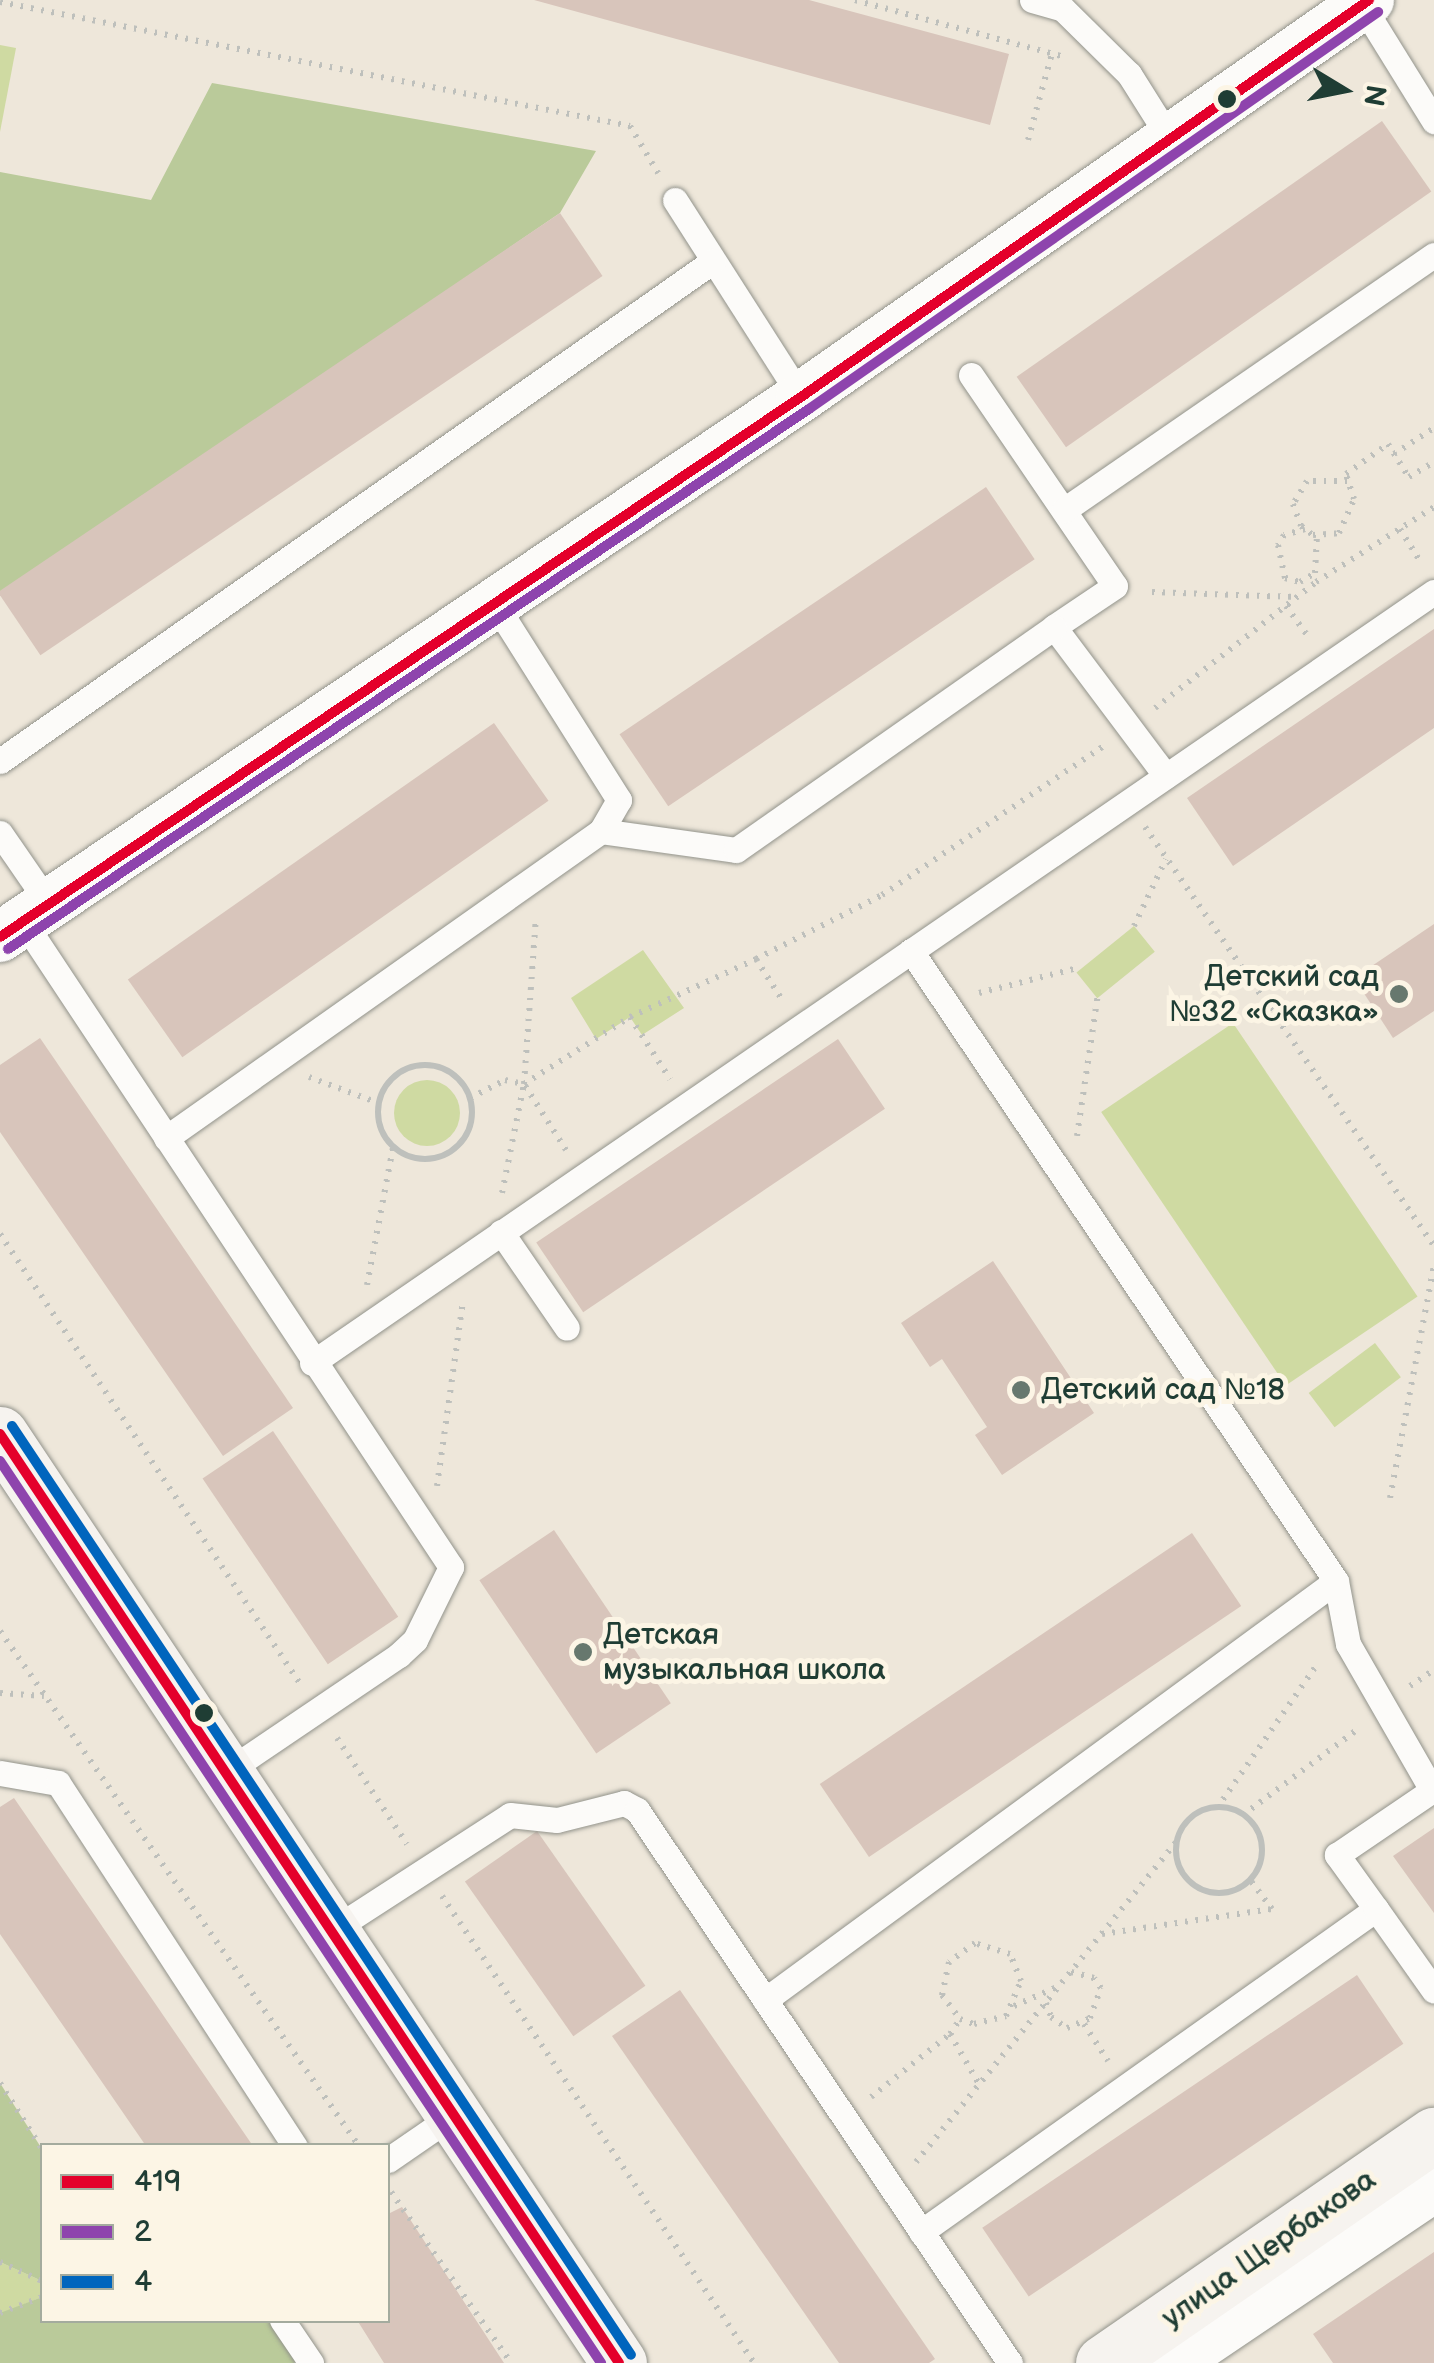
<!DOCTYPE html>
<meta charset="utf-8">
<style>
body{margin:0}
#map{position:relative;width:1434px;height:2363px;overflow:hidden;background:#eee7da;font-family:"Balsamiq Sans",sans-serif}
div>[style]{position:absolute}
.green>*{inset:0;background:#cfdaa2;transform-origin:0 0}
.round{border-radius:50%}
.forest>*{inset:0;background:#baca9a}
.building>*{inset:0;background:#d8c5bb;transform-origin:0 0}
.path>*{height:6px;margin-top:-3px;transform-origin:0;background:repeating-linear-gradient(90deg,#bec0bc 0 2.5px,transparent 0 10.5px)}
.path>.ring{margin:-3px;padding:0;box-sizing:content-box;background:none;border:6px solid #bec0bc;border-radius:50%}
.roads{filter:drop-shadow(0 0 2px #92938b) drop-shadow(0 0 2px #92938b)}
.lane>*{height:25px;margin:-12.5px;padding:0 12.5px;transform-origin:12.5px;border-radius:12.5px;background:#fcfbf9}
.street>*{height:50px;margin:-25px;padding:0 25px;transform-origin:25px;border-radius:25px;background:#fcfbf9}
.secondary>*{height:55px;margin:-27.5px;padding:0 27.5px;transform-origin:27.5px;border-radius:27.5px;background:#f6f3ef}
.bus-1>*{height:10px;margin:-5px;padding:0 5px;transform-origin:5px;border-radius:5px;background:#e4002b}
.bus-2>*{height:10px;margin:-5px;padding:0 5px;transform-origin:5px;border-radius:5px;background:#8e44ad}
.bus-3>*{height:10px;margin:-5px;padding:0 5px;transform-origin:5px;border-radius:5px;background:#0065bd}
.dots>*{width:28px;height:28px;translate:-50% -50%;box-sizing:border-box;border:5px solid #fcf5e5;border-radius:50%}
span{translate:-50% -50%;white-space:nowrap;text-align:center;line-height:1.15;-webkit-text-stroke:10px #fcf5e5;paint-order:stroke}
.poi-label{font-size:30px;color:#1f3d34}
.right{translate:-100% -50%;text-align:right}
.left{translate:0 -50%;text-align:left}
.street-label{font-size:30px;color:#1f3d34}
.legend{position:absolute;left:40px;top:2143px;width:350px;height:180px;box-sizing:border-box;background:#fcf5e5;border:2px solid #a4ab9e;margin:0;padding:12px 18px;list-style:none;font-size:30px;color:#1f3d34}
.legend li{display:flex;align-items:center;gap:20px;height:50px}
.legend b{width:50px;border:2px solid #a4ab9e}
.north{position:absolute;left:1294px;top:40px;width:100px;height:100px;-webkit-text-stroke:8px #fcf5e5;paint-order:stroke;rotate:100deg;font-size:28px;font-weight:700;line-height:40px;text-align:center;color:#1f3d34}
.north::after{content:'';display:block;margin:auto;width:35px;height:45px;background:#1f3d34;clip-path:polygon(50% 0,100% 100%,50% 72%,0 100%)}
</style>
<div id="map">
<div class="green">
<div style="clip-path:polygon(0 45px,16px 48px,0 132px)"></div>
<div style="left:1134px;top:926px;width:33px;height:74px;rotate:51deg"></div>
<div style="clip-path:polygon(643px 950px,684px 1008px,642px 1035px,630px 1017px,596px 1039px,571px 998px)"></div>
<div style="left:1233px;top:1023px;width:330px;height:159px;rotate:56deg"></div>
<div class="round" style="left:394px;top:1080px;width:66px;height:66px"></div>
<div style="left:1375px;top:1343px;width:43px;height:83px;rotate:53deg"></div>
<div style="clip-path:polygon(0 2262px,42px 2281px,42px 2297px,0 2314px)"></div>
</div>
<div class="forest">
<div style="clip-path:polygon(212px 83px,596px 151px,560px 213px,0 596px,0 172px,151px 200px)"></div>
<div style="clip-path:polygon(0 2083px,42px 2149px,42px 2281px,0 2262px)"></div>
<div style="clip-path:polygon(42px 2297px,42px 2320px,282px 2321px,306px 2355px,294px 2363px,0 2363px,0 2313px)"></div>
</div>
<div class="building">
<div style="clip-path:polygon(534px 0,809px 0,1009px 54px,990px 125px)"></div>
<div style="left:1382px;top:121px;width:86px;height:446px;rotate:55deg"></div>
<div style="left:560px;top:213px;width:76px;height:678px;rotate:56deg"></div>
<div style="left:986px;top:487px;width:87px;height:442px;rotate:56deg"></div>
<div style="clip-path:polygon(1434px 629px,1434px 728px,1233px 866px,1187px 798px)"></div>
<div style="left:494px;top:723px;width:95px;height:447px;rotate:55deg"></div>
<div style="clip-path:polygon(1434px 924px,1434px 1011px,1393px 1038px,1354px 978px)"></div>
<div style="clip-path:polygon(40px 1038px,293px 1408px,223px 1456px,0 1132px,0 1065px)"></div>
<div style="left:838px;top:1039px;width:84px;height:364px;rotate:56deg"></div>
<div style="clip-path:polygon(993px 1261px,1094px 1413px,1002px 1475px,975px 1435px,987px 1427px,942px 1359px,930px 1367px,901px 1323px)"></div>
<div style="left:273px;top:1431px;width:224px;height:85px;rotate:56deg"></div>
<div style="left:554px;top:1530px;width:209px;height:90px;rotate:56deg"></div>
<div style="left:1192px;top:1533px;width:88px;height:449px;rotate:56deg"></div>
<div style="clip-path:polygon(14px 1798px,253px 2146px,146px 2146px,0 1934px,0 1807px)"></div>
<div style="clip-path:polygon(1434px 1828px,1434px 1913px,1393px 1856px)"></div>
<div style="left:537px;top:1831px;width:189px;height:88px;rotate:55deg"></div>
<div style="left:1357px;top:1975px;width:83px;height:452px;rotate:56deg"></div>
<div style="clip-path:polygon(680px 1990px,935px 2359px,929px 2363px,839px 2363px,612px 2036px)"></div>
<div style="clip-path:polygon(402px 2207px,504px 2363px,384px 2363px,357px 2320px,388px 2320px,388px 2214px)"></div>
<div style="clip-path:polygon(1434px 2252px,1434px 2363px,1333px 2363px,1313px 2334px)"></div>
</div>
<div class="path">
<div style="left:855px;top:0;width:213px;rotate:15.2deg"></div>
<div style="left:0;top:2px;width:642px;rotate:11.13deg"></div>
<div style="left:630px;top:126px;width:55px;rotate:59.2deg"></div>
<div style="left:1028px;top:140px;width:93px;rotate:-74.5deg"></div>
<div style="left:1394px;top:454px;width:48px;rotate:-33deg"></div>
<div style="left:1347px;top:481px;width:40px;rotate:180deg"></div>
<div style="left:1307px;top:481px;width:27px;rotate:121deg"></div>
<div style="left:1293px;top:504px;width:23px;rotate:70deg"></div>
<div style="left:1301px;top:526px;width:15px;rotate:37deg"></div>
<div style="left:1313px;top:535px;width:26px;rotate:-4deg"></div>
<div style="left:1339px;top:533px;width:37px;rotate:-66deg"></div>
<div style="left:1354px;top:499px;width:26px;rotate:-108deg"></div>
<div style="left:1346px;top:474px;width:52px;rotate:-35.5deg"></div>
<div style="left:1388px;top:444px;width:39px;rotate:58deg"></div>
<div style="left:1409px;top:477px;width:29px;rotate:-31deg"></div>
<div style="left:1305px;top:529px;width:22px;rotate:164deg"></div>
<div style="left:1284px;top:535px;width:12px;rotate:121deg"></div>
<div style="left:1278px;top:545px;width:34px;rotate:78deg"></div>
<div style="left:1285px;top:578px;width:16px;rotate:15deg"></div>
<div style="left:1300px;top:582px;width:17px;rotate:-31deg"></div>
<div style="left:1315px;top:573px;width:36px;rotate:-87deg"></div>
<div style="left:1400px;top:529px;width:39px;rotate:58deg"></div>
<div style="left:1152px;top:592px;width:145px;rotate:2deg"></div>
<div style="left:1286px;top:606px;width:39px;rotate:54deg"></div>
<div style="left:1155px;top:708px;width:204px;rotate:-38deg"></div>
<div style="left:1316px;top:582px;width:140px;rotate:-32.4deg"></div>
<div style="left:1145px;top:827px;width:509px;rotate:55.4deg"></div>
<div style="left:1134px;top:926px;width:74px;rotate:-64.5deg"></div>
<div style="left:756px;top:959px;width:141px;rotate:-26.9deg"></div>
<div style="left:882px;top:895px;width:269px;rotate:-33.9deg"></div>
<div style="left:979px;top:993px;width:98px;rotate:-14.2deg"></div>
<div style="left:630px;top:1017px;width:139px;rotate:-24.7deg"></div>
<div style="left:756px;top:959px;width:50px;rotate:57.3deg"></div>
<div class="ring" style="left:378px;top:1065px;width:88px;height:88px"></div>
<div style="left:309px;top:1077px;width:74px;rotate:20.6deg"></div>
<div style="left:470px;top:1098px;width:39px;rotate:-27deg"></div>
<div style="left:505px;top:1080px;width:19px;rotate:12deg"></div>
<div style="left:1077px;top:1136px;width:144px;rotate:-81.6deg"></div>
<div style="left:566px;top:1150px;width:78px;rotate:-122.5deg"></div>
<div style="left:524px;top:1084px;width:125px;rotate:-32.3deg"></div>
<div style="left:630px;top:1017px;width:74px;rotate:57.2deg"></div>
<div style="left:502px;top:1193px;width:111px;rotate:-78.6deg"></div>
<div style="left:524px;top:1084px;width:166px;rotate:-85.9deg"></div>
<div style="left:0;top:1234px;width:539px;rotate:56.28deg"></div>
<div style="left:367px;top:1285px;width:139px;rotate:-79.3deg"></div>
<div style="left:437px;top:1486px;width:188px;rotate:-82deg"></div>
<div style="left:1390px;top:1498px;width:237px;rotate:-79.3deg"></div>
<div style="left:0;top:1631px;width:628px;rotate:55.12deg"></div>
<div style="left:1410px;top:1686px;width:29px;rotate:-34deg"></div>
<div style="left:0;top:1693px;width:44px;rotate:3.9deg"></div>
<div style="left:337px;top:1738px;width:127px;rotate:56.6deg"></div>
<div class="ring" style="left:1176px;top:1807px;width:80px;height:80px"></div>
<div style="left:1217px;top:1808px;width:177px;rotate:-55.1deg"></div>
<div style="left:1243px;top:1815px;width:144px;rotate:-36.8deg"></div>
<div style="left:442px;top:1896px;width:562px;rotate:56.25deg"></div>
<div style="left:1102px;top:1934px;width:172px;rotate:-8.4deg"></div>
<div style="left:1272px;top:1909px;width:35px;rotate:-127deg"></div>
<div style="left:1046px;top:2003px;width:15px;rotate:70deg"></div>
<div style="left:1051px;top:2017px;width:19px;rotate:35deg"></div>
<div style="left:1067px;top:2028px;width:25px;rotate:-23deg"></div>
<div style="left:1090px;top:2018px;width:32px;rotate:-70deg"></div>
<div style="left:1101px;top:1988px;width:12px;rotate:-125deg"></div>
<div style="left:1094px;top:1978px;width:24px;rotate:-165deg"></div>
<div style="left:1014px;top:2006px;width:47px;rotate:-23.8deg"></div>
<div style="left:1084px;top:2024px;width:44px;rotate:57deg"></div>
<div style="left:950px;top:2034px;width:18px;rotate:-56deg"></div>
<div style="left:960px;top:2019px;width:15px;rotate:20deg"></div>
<div style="left:974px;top:2024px;width:33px;rotate:-14deg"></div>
<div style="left:1006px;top:2016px;width:38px;rotate:-67deg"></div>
<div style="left:1021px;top:1981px;width:29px;rotate:-112deg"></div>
<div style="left:1010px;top:1954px;width:37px;rotate:-163deg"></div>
<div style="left:975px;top:1943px;width:32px;rotate:144deg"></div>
<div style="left:949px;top:1962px;width:34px;rotate:102deg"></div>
<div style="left:942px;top:1995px;width:30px;rotate:53deg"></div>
<div style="left:0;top:2083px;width:78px;rotate:57.5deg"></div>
<div style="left:871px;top:2097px;width:101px;rotate:-38.6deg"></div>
<div style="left:950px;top:2034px;width:58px;rotate:59.9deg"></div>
<div style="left:916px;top:2162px;width:412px;rotate:-50.9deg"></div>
<div style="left:391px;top:2192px;width:209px;rotate:54.9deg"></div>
<div style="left:0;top:2262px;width:46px;rotate:24.3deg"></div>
<div style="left:0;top:2313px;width:45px;rotate:-20.9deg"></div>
</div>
<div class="roads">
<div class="lane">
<div style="left:1032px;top:0;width:32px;rotate:16deg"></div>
<div style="left:1063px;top:9px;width:93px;rotate:44.6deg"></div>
<div style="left:1129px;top:74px;width:77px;rotate:57.8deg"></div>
<div style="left:1362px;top:5px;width:137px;rotate:58.2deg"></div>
<div style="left:675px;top:200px;width:234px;rotate:57.4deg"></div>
<div style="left:971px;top:375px;width:255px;rotate:55.7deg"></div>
<div style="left:1115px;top:586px;width:73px;rotate:146.1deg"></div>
<div style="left:1054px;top:627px;width:186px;rotate:53.1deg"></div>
<div style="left:1064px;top:510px;width:449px;rotate:-34.6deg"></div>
<div style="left:0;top:761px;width:871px;rotate:-35.04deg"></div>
<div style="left:601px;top:831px;width:136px;rotate:8deg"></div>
<div style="left:736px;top:850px;width:388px;rotate:-35deg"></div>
<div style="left:0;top:833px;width:86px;rotate:55.4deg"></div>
<div style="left:23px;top:921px;width:775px;rotate:56.47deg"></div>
<div style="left:451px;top:1567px;width:81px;rotate:116.3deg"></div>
<div style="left:415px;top:1640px;width:22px;rotate:137deg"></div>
<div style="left:399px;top:1655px;width:210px;rotate:145.9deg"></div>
<div style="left:911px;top:951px;width:760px;rotate:56deg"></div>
<div style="left:1336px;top:1581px;width:64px;rotate:79.2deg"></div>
<div style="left:1348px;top:1644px;width:168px;rotate:60.1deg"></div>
<div style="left:166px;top:1138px;width:532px;rotate:-35.21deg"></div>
<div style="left:601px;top:831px;width:36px;rotate:-60deg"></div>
<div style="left:619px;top:800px;width:232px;rotate:-122.3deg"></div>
<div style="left:501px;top:1232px;width:116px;rotate:55.5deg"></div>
<div style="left:312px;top:1363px;width:1361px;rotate:-34.5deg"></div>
<div style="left:0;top:1773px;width:59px;rotate:9.8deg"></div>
<div style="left:58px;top:1783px;width:434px;rotate:56.9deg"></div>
<div style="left:1376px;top:1909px;width:67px;rotate:-125.8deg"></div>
<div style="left:1337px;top:1855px;width:117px;rotate:-34.2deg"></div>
<div style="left:331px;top:1931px;width:213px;rotate:-32.9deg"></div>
<div style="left:510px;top:1815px;width:47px;rotate:6.1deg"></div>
<div style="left:557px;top:1820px;width:69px;rotate:-14.2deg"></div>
<div style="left:624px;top:1803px;width:15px;rotate:28deg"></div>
<div style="left:637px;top:1810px;width:667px;rotate:56deg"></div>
<div style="left:765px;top:2000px;width:708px;rotate:-36.27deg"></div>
<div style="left:388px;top:2160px;width:81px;rotate:-34.5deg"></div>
<div style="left:921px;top:2232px;width:558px;rotate:-35.37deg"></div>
<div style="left:1376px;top:1909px;width:100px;rotate:54.7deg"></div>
<div style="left:282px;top:2320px;width:52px;rotate:56deg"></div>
</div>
<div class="street">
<div style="left:0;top:937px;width:966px;rotate:-33.99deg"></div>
<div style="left:801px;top:397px;width:693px;rotate:-34.95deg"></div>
<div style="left:1173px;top:2363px;width:315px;rotate:-34deg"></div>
</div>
<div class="secondary">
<div style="left:0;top:1434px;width:1116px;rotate:56.32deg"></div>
<div style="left:1103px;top:2363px;width:402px;rotate:-34.6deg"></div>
</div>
</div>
<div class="bus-1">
<div style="left:0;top:937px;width:966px;rotate:-33.99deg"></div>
<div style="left:801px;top:397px;width:693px;rotate:-34.95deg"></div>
<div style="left:0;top:1434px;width:1116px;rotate:56.32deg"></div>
</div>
<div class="bus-2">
<div style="left:8px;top:949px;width:966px;rotate:-33.99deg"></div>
<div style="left:809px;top:409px;width:694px;rotate:-34.9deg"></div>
<div style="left:0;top:1461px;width:1084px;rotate:56.32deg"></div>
</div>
<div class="bus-3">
<div style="left:12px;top:1426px;width:1116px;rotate:56.32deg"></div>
</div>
<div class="dots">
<div style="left:1227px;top:99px;background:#1f3d34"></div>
<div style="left:1399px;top:994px;background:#67786e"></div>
<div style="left:1021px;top:1390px;background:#67786e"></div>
<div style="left:583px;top:1652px;background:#67786e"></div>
<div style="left:204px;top:1713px;background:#1f3d34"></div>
</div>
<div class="poi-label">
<span class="right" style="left:1379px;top:994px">Детский сад<br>№32 «Сказка»</span>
<span class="left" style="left:1041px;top:1390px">Детский сад №18</span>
<span class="left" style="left:603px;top:1652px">Детская<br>музыкальная школа</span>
</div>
<div class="street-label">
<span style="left:1269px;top:2249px;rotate:-35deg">улица Щербакова</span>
</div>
<ul class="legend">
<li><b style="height:12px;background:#e4002b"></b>419</li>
<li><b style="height:12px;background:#8e44ad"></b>2</li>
<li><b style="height:12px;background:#0065bd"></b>4</li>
</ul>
<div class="north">N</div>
</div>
